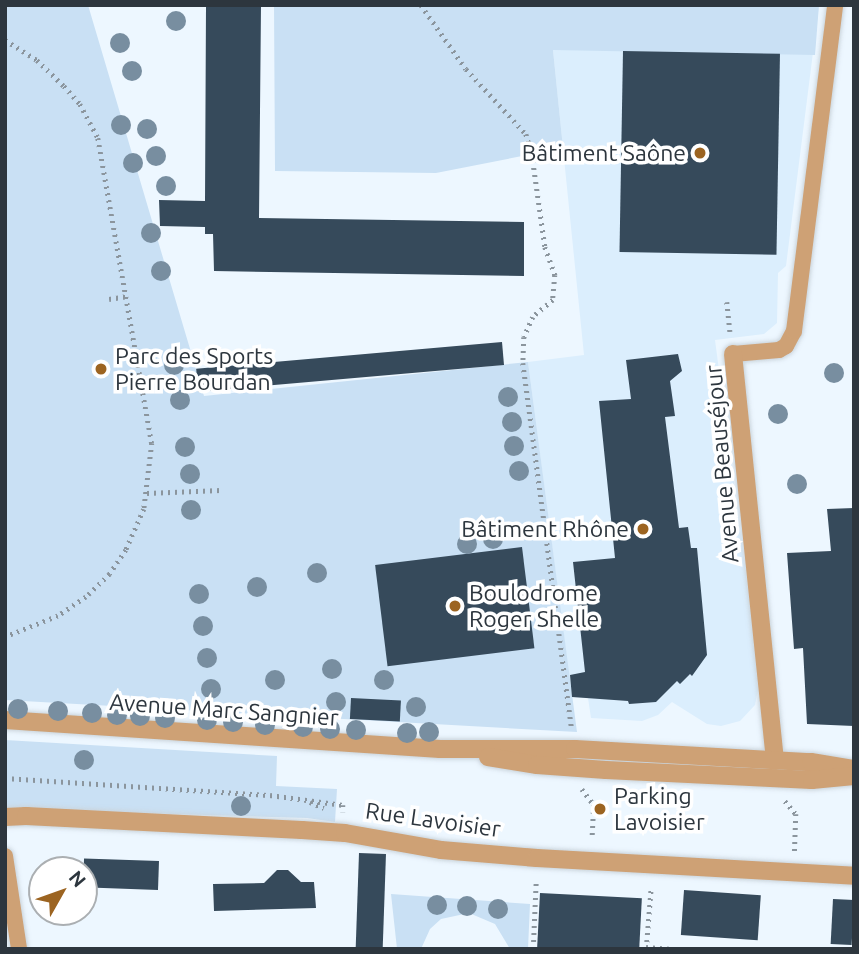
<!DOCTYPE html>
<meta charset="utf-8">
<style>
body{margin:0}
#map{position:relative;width:859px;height:954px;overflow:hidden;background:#edf7ff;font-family:Ubuntu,sans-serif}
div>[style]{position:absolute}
.built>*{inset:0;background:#dbeefd}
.green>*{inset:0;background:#c9e0f4}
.building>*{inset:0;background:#364a5b;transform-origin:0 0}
.path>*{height:4.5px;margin-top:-2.25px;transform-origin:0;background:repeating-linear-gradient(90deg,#8b959d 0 2px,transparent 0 7px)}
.roads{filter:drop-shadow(0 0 2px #cad4dc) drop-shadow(0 0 2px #cad4dc)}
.service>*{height:16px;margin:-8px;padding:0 8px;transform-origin:8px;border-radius:8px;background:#cea175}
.pedestrian>*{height:18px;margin:-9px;padding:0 9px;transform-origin:9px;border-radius:9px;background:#cea175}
.minor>*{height:18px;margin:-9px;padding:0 9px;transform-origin:9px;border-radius:9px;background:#cea175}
.trees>*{width:20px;height:20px;margin:-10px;border-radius:50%;background:#788ea0}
.dots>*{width:19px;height:19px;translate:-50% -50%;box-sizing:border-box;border:4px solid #fff;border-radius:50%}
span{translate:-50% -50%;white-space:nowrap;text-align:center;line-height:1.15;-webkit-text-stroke:7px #fff;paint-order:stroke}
.poi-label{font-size:23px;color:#2d363e}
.right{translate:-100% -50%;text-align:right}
.left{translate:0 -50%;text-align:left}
.street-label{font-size:23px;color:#2d363e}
.frame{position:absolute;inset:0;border:7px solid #2d363e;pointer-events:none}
.north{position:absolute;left:28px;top:856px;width:70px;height:70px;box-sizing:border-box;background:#fff;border:2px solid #abafb2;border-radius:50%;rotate:50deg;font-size:19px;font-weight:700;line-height:28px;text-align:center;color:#2d363e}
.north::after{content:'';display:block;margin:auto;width:24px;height:32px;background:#9c6421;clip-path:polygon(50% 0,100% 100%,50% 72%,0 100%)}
</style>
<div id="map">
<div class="built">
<div style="clip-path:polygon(819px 5px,786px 266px,778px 273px,777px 323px,764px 334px,715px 340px,760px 679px,755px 705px,740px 721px,721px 726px,707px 724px,672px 702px,658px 715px,642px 721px,591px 718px,588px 698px,572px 697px,528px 362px,584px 355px,553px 50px)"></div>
</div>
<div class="green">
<div style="clip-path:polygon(5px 5px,88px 5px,204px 396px,528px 362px,577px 732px,5px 700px)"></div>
<div style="clip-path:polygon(274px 5px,819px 5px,815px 55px,553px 50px,563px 148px,436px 173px,275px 171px)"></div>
<div style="clip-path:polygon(5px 740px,277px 756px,276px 786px,337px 789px,335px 822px,307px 818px,5px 809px)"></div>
<div style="clip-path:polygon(391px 894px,530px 904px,528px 949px,510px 949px,495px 924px,469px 913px,441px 919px,430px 929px,421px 949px,397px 949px)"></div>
</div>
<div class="building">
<div style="clip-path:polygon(206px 5px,261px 5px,259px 218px,524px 222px,524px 276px,214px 271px,213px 234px,205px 234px,205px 227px,160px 226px,159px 200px,205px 201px)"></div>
<div style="left:623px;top:51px;width:157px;height:201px;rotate:1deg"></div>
<div style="left:502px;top:342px;width:23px;height:307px;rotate:85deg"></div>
<div style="clip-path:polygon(678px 354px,682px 371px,670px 381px,675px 416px,665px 417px,679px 528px,688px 527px,691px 548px,697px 548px,707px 655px,692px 676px,690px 674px,680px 684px,677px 681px,656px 702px,629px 704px,628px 701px,572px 697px,570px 675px,585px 672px,573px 562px,615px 558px,599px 401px,631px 399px,626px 360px)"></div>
<div style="clip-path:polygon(854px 508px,854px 726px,807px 724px,803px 648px,794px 649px,787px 553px,831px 551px,827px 509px)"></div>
<div style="left:522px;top:547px;width:102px;height:148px;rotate:83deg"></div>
<div style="left:351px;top:698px;width:50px;height:21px;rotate:3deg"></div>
<div style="left:359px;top:853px;width:27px;height:97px;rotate:2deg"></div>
<div style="left:159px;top:861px;width:29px;height:75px;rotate:92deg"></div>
<div style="clip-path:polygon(277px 870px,288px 870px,301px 882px,314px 882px,316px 908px,214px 911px,213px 884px,264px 883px)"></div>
<div style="left:684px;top:890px;width:77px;height:45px;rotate:4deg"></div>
<div style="left:540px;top:893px;width:102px;height:56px;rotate:3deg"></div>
<div style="left:833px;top:899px;width:21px;height:45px;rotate:3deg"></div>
</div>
<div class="path">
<div style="left:421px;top:5px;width:78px;rotate:54.9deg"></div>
<div style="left:466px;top:69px;width:88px;rotate:47.3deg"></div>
<div style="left:526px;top:134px;width:21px;rotate:73deg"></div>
<div style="left:532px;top:154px;width:94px;rotate:82deg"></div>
<div style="left:545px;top:247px;width:30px;rotate:70deg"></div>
<div style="left:555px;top:275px;width:25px;rotate:95deg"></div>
<div style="left:553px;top:300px;width:26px;rotate:140deg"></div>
<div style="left:533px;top:317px;width:22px;rotate:114deg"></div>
<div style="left:524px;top:337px;width:26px;rotate:92deg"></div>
<div style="left:523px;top:363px;width:368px;rotate:82.4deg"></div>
<div style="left:5px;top:40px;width:38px;rotate:32deg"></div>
<div style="left:37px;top:60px;width:37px;rotate:44deg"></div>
<div style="left:64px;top:86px;width:24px;rotate:48deg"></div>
<div style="left:80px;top:104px;width:38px;rotate:62deg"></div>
<div style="left:98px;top:138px;width:310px;rotate:80deg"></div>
<div style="left:152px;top:443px;width:66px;rotate:96.9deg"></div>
<div style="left:144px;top:509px;width:45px;rotate:113.7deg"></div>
<div style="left:126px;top:550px;width:29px;rotate:124deg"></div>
<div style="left:110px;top:574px;width:33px;rotate:136deg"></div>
<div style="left:86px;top:597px;width:34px;rotate:146deg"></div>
<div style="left:58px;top:616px;width:57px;rotate:158.4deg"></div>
<div style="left:109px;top:299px;width:19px;rotate:-9deg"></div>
<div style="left:727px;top:302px;width:30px;rotate:84deg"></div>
<div style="left:147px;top:493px;width:74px;rotate:-2.3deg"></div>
<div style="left:5px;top:778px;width:266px;rotate:3.7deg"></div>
<div style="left:270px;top:795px;width:74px;rotate:7.8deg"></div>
<div style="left:343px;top:805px;width:7px;rotate:90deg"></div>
<div style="left:582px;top:789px;width:20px;rotate:53deg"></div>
<div style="left:594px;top:805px;width:34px;rotate:93deg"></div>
<div style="left:785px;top:801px;width:17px;rotate:50deg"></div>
<div style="left:796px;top:814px;width:37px;rotate:92deg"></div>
<div style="left:310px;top:802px;width:15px;rotate:23deg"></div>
<div style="left:646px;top:947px;width:27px;rotate:4deg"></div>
<div style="left:223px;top:949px;width:34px"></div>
<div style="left:533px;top:949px;width:69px;rotate:-87.5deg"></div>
<div style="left:646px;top:949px;width:62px;rotate:-85.4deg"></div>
</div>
<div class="roads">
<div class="service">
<div style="left:733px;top:354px;width:46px;rotate:-5deg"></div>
<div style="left:779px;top:350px;width:8px;rotate:-30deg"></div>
<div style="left:786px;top:346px;width:17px;rotate:-62deg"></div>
<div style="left:794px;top:331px;width:329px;rotate:-82.8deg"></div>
<div style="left:5px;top:856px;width:94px;rotate:81.4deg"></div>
</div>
<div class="pedestrian">
<div style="left:733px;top:354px;width:409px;rotate:84.1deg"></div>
</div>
<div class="minor">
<div style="left:5px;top:720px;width:436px;rotate:3.8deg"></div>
<div style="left:440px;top:749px;width:135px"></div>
<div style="left:575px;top:749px;width:236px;rotate:3.2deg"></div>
<div style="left:811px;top:762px;width:44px;rotate:9.2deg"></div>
<div style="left:488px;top:757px;width:50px;rotate:9.3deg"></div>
<div style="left:537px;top:765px;width:69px;rotate:4.1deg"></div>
<div style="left:606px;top:770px;width:206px;rotate:2.8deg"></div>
<div style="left:812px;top:780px;width:42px;rotate:-5.4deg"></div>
<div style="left:5px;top:817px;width:21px;rotate:-3deg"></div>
<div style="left:26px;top:816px;width:276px;rotate:2.9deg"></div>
<div style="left:302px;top:830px;width:43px;rotate:4deg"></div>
<div style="left:345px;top:833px;width:97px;rotate:10deg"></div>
<div style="left:441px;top:850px;width:96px;rotate:4.8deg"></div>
<div style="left:537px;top:858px;width:318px;rotate:3.2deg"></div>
</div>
</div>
<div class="trees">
<div style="left:176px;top:21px"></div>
<div style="left:120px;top:43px"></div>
<div style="left:132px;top:71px"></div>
<div style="left:121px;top:125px"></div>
<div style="left:147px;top:129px"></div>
<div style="left:156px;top:156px"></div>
<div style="left:133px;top:163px"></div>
<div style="left:166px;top:186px"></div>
<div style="left:151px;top:233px"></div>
<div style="left:161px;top:271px"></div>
<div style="left:174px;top:365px"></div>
<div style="left:834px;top:373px"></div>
<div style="left:508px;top:397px"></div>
<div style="left:180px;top:400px"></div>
<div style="left:778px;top:414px"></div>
<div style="left:512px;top:422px"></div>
<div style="left:514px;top:446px"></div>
<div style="left:185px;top:447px"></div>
<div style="left:519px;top:471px"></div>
<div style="left:190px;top:474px"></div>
<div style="left:797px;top:484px"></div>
<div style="left:191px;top:510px"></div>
<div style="left:493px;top:539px"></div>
<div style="left:467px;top:544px"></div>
<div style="left:317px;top:573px"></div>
<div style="left:257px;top:587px"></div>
<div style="left:199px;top:594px"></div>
<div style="left:203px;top:626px"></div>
<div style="left:207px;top:658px"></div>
<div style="left:332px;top:669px"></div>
<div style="left:275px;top:680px"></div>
<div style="left:384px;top:680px"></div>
<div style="left:211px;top:689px"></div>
<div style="left:336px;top:702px"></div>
<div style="left:416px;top:707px"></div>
<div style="left:18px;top:709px"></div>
<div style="left:58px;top:711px"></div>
<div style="left:92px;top:713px"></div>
<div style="left:117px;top:715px"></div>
<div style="left:140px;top:716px"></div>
<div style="left:165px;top:718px"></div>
<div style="left:207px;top:720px"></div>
<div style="left:233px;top:722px"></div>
<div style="left:265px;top:725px"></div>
<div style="left:303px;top:727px"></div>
<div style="left:330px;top:729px"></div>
<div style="left:356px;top:730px"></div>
<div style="left:429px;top:732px"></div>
<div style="left:407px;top:733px"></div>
<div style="left:84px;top:760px"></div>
<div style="left:241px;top:806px"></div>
<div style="left:437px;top:905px"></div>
<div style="left:467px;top:906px"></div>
<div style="left:498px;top:909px"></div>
</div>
<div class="dots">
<div style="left:700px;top:153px;background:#9c6421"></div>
<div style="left:101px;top:369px;background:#9c6421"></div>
<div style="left:643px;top:529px;background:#9c6421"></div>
<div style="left:455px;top:606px;background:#9c6421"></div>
<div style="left:600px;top:809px;background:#9c6421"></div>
</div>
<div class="poi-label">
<span class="right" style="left:686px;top:153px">Bâtiment Saône</span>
<span class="left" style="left:115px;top:369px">Parc des Sports<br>Pierre Bourdan</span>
<span class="right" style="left:629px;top:529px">Bâtiment Rhône</span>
<span class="left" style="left:469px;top:606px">Boulodrome<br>Roger Shelle</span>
<span class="left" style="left:614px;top:809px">Parking<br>Lavoisier</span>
</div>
<div class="street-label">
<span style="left:722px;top:464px;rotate:-95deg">Avenue Beauséjour</span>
<span style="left:224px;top:710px;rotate:4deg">Avenue Marc Sangnier</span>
<span style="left:433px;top:820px;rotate:8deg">Rue Lavoisier</span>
</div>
<div class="frame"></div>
<div class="north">N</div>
</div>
